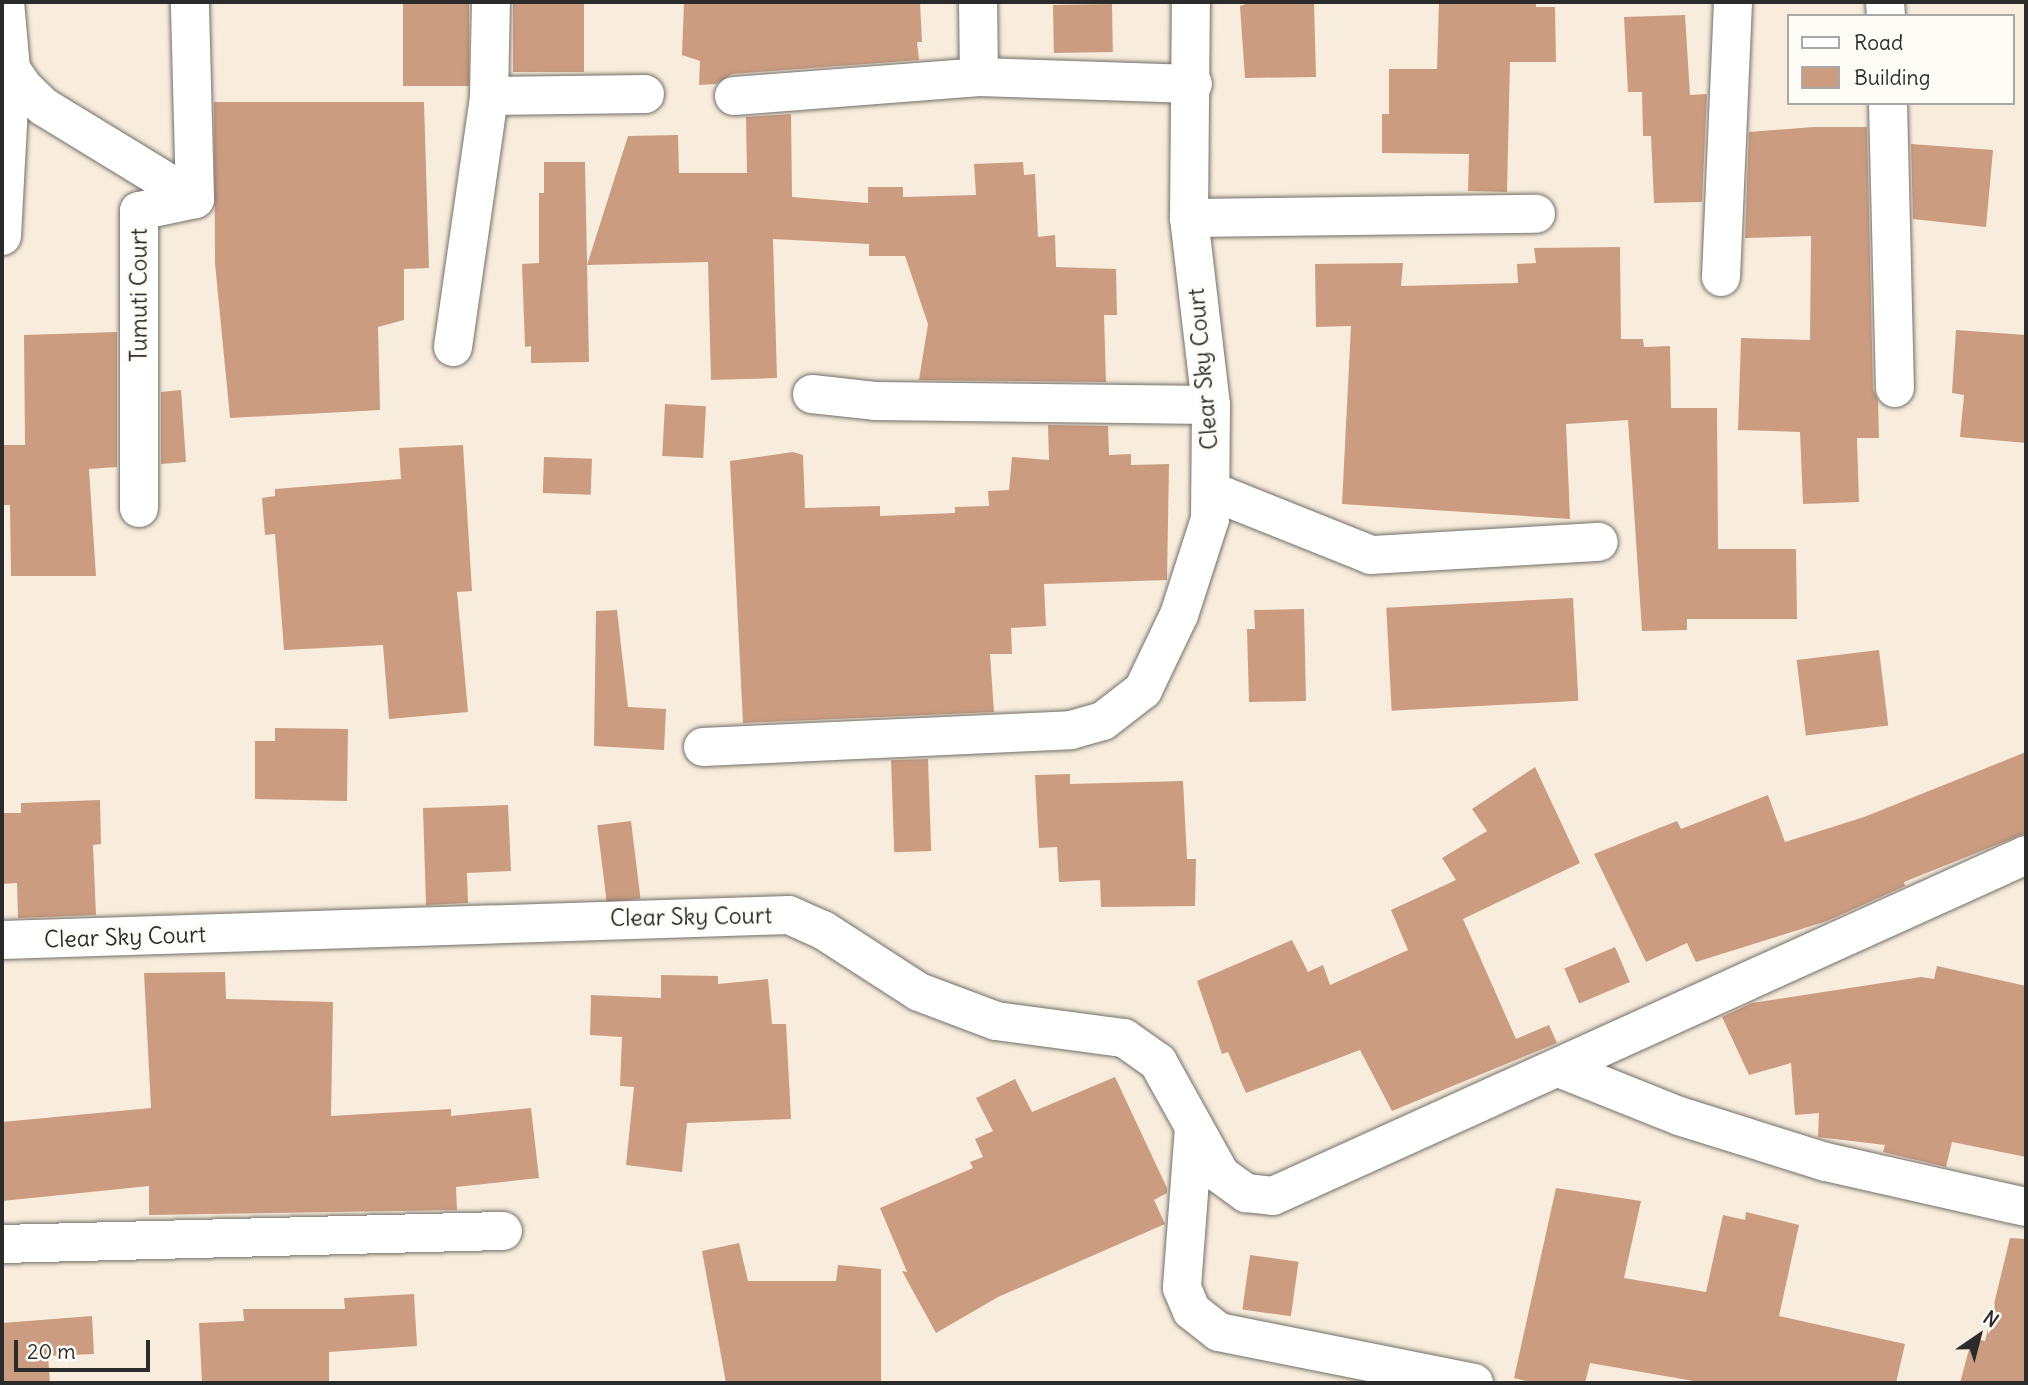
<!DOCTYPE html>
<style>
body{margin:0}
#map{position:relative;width:2028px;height:1385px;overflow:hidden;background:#f8eddc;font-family:Delius,sans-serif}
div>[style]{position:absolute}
.building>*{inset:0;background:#cb9c80;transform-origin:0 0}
.roads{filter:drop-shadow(0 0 2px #736f69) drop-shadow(0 0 2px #736f69)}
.minor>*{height:38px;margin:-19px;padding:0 19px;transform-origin:19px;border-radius:19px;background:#fff}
span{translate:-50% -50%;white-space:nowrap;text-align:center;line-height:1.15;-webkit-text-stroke:7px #fdfcf7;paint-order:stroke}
.street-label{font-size:23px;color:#2b2b2b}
.frame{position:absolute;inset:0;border:4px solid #2b2b2b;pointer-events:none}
.legend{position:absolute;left:1787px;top:14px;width:228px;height:91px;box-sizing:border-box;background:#fdfcf7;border:2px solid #a9a8a5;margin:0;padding:9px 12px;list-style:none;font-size:21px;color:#2b2b2b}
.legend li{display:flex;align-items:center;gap:14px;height:35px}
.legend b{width:35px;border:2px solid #a9a8a5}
.north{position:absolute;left:1944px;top:1301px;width:70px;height:70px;-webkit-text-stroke:5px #fdfcf7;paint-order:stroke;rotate:35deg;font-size:19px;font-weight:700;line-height:28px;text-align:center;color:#2b2b2b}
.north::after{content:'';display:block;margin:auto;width:24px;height:32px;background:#2b2b2b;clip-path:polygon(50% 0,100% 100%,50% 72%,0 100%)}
.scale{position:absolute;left:14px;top:1340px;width:136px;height:32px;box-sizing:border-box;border:4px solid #2b2b2b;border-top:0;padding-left:9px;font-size:21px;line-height:24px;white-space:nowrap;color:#2b2b2b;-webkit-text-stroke:5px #fdfcf7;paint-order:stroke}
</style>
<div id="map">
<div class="building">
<div style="left:403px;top:2px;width:66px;height:84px"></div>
<div style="left:513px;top:2px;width:71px;height:70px"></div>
<div style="clip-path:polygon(684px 2px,920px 2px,922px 42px,917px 42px,919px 60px,732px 74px,716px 84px,699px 85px,700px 61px,682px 55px)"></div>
<div style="clip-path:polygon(1251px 2px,1314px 2px,1316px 77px,1245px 78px,1240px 6px)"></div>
<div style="clip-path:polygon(1439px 2px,1536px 2px,1536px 7px,1555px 7px,1556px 62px,1510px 62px,1507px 192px,1468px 191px,1469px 154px,1382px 153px,1382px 114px,1389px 114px,1389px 69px,1437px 69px)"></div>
<div style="left:1112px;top:4px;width:48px;height:59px;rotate:89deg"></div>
<div style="clip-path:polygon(1685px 15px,1690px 95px,1707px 94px,1702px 202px,1654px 203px,1651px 136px,1643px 136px,1642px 92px,1628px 92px,1624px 17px)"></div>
<div style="clip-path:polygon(214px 102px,424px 102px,429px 268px,404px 269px,404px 320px,378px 327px,380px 410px,230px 418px,215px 263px)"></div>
<div style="clip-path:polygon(791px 114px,792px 197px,868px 203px,868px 187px,903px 187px,903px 197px,976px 195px,974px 164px,1023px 162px,1024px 175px,1035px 174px,1038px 237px,1055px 235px,1056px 267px,1116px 269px,1117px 315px,1104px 315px,1106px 382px,919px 380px,928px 324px,905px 256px,869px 256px,869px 244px,773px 239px,777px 378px,711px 380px,708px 262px,587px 265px,628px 136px,678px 135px,679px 173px,747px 173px,746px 117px)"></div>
<div style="clip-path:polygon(1814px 127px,1867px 127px,1873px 389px,1878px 401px,1879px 438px,1857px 438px,1859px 502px,1803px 504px,1800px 432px,1738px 430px,1741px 338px,1810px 340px,1811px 236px,1745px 238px,1749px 132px)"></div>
<div style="clip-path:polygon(1911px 144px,1993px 150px,1986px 227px,1913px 219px)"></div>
<div style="clip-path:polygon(544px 162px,585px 162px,589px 362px,531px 363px,531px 346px,525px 347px,522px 264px,539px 263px,539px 193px,544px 193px)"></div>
<div style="clip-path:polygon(1620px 247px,1621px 339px,1643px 339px,1644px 347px,1670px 346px,1671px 408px,1717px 408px,1718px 549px,1796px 549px,1797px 619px,1687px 619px,1687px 630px,1642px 631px,1628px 420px,1566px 424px,1570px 519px,1342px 504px,1351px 326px,1316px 327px,1315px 264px,1403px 263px,1401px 286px,1518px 283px,1517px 264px,1536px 263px,1534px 248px)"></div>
<div style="clip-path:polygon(1956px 330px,2026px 335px,2026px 443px,1960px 437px,1964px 395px,1952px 393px)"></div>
<div style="clip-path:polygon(117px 332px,117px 467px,89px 469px,96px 576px,11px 576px,10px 505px,2px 505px,2px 445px,25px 445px,24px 335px)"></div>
<div style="clip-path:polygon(181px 390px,186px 462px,161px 464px,161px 392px)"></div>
<div style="left:665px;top:404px;width:41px;height:52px;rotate:3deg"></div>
<div style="clip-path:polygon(1048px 425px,1108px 426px,1109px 455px,1131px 454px,1131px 465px,1169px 464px,1167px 580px,1044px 584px,1046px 626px,1011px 628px,1012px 654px,990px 654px,994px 712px,743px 723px,730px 461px,793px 452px,803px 455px,805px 508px,880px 506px,880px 516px,955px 513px,955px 507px,989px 506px,988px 491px,1009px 490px,1012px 457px,1049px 460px)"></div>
<div style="clip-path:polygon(463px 445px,472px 591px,457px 592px,468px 712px,389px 719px,383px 645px,284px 650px,275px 534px,265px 535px,262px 498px,275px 496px,275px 489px,401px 479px,399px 448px)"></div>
<div style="left:544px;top:457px;width:48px;height:36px;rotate:2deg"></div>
<div style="left:1573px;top:598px;width:103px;height:187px;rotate:87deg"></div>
<div style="clip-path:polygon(1304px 609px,1306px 701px,1249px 702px,1247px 629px,1255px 629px,1254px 610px)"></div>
<div style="clip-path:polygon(617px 610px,628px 707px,666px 709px,664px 750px,594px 746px,596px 611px)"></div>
<div style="left:1879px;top:650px;width:76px;height:83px;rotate:83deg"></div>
<div style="clip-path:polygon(275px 728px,348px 729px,347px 801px,255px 799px,255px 741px,275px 741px)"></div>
<div style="clip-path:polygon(2026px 752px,2026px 833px,1904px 882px,1905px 886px,1827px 921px,1696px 962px,1687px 943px,1646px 962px,1594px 854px,1677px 821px,1681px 829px,1768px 795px,1785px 842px,1864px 817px)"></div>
<div style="left:928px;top:759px;width:92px;height:37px;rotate:88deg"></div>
<div style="clip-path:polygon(1535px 767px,1580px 863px,1463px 919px,1516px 1039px,1549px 1025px,1557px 1043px,1392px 1111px,1360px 1050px,1246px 1093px,1228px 1052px,1222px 1054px,1197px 981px,1292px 940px,1308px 972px,1323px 965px,1330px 985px,1408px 950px,1391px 910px,1456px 880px,1442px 858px,1487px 831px,1472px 809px)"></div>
<div style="clip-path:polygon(1070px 774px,1070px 784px,1183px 781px,1187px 859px,1196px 859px,1195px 906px,1101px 907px,1100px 880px,1059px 882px,1057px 847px,1039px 848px,1035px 775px)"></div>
<div style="clip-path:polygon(100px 800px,101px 844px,93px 845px,96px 915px,18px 918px,17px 883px,2px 884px,2px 813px,21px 813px,21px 803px)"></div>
<div style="clip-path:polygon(508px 805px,511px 871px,467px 873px,468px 903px,426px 905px,423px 808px)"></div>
<div style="left:631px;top:821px;width:78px;height:34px;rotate:83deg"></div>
<div style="left:1615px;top:947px;width:38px;height:55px;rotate:67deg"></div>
<div style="clip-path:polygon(1937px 966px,2026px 986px,2026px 1157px,1952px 1142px,1946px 1167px,1883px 1152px,1885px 1145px,1818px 1137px,1819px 1113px,1795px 1115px,1791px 1063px,1749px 1075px,1722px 1017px,1752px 1003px,1921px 977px,1934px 979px)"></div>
<div style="clip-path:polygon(225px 972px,226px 999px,333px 1002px,331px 1116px,451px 1109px,451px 1116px,531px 1108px,539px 1178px,456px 1187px,457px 1210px,149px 1215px,149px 1186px,2px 1201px,2px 1122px,151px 1108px,144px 973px)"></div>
<div style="clip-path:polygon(661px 975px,718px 976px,718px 984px,768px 979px,772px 1024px,786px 1024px,791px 1119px,687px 1123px,682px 1172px,626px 1165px,634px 1087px,620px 1086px,622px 1037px,590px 1035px,591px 995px,661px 998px)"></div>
<div style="clip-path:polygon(1115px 1077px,1167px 1188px,1167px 1193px,1154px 1200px,1165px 1224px,998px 1297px,936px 1333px,902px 1271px,907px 1272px,880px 1208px,973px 1168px,970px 1162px,983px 1157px,975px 1139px,993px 1131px,976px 1098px,1015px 1079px,1032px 1112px)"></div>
<div style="clip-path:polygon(1556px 1188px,1641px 1201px,1624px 1278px,1706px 1292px,1723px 1215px,1745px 1220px,1746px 1212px,1799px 1225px,1779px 1316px,1905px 1344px,1896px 1383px,1705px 1383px,1590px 1363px,1585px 1383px,1534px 1383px,1514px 1378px)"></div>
<div style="clip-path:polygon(2010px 1238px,2026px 1239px,2026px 1383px,1960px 1383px,1972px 1338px,1985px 1341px)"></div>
<div style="clip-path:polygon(739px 1243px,748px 1281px,836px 1281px,838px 1265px,881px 1269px,881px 1383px,726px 1383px,702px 1251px)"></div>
<div style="left:1250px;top:1255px;width:49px;height:55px;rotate:8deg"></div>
<div style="clip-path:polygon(414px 1294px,417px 1346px,329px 1352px,329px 1383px,202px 1383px,199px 1323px,244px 1321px,243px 1309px,345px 1309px,344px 1298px)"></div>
<div style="clip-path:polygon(92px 1316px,94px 1354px,48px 1356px,50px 1383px,2px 1383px,2px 1323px)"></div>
</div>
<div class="roads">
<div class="minor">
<div style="left:5px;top:2px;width:67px;rotate:84.9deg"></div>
<div style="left:11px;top:69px;width:22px;rotate:56deg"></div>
<div style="left:23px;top:87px;width:29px;rotate:44deg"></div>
<div style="left:44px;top:107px;width:177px;rotate:31.4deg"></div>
<div style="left:978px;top:2px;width:75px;rotate:89.2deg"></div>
<div style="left:1885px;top:2px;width:14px;rotate:86deg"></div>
<div style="left:489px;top:96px;width:156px;rotate:-0.7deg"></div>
<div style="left:734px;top:96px;width:246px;rotate:-4.4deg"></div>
<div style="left:979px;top:77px;width:214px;rotate:1.9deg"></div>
<div style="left:1888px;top:103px;width:285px;rotate:88.6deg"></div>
<div style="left:1189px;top:218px;width:347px;rotate:-0.7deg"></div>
<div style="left:2px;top:236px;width:167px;rotate:-86.9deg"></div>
<div style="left:1721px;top:277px;width:275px;rotate:-87.5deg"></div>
<div style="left:453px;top:347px;width:254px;rotate:-81.8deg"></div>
<div style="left:489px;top:96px;width:94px;rotate:-88.8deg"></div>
<div style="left:812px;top:394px;width:63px;rotate:6.3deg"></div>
<div style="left:875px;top:401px;width:336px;rotate:0.7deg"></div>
<div style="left:1211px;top:491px;width:172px;rotate:21.8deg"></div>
<div style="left:1371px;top:555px;width:228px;rotate:-3.3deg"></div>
<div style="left:139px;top:508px;width:297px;rotate:-90deg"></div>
<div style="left:139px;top:211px;width:57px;rotate:-12.1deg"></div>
<div style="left:195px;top:199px;width:197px;rotate:-91.5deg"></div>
<div style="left:703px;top:747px;width:368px;rotate:-2.6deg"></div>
<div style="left:1071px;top:730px;width:33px;rotate:-16deg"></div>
<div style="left:1103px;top:721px;width:51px;rotate:-37.8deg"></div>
<div style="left:1143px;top:690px;width:83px;rotate:-64.4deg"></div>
<div style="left:1179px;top:615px;width:101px;rotate:-72.1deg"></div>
<div style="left:1210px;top:519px;width:114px;rotate:-89.5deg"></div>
<div style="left:1211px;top:405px;width:188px;rotate:-96.7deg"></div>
<div style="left:1189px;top:218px;width:216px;rotate:-89.5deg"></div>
<div style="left:2px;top:940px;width:787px;rotate:-1.82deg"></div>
<div style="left:789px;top:915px;width:37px;rotate:24deg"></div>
<div style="left:823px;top:930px;width:114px;rotate:32.9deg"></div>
<div style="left:919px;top:992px;width:82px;rotate:20.6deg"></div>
<div style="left:996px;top:1021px;width:129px;rotate:7.6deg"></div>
<div style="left:1124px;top:1038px;width:42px;rotate:35.2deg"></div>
<div style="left:1158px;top:1062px;width:129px;rotate:60.9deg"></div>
<div style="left:1221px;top:1175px;width:31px;rotate:36deg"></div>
<div style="left:1246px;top:1193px;width:27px;rotate:6deg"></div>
<div style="left:1273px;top:1196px;width:827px;rotate:-24.36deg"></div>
<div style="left:1559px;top:1068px;width:129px;rotate:21.8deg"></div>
<div style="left:1679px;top:1116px;width:154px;rotate:17.4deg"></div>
<div style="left:1826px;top:1162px;width:205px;rotate:12.7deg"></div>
<div style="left:1194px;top:1127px;width:161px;rotate:94.3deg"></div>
<div style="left:1182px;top:1288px;width:25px;rotate:67deg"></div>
<div style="left:1192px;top:1311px;width:34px;rotate:38deg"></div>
<div style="left:1219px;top:1332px;width:260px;rotate:11.3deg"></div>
<div style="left:2px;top:1244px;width:501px;rotate:-1.49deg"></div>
</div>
</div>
<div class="street-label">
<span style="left:139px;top:295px;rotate:-90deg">Tumuti Court</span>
<span style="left:1203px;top:369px;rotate:-95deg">Clear Sky Court</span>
<span style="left:691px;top:917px;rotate:-1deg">Clear Sky Court</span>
<span style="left:125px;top:937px;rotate:-2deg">Clear Sky Court</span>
</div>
<div class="frame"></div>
<ul class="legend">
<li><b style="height:9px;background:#fff"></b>Road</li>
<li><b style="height:19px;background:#cb9c80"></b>Building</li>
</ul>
<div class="north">N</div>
<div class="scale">20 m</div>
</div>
